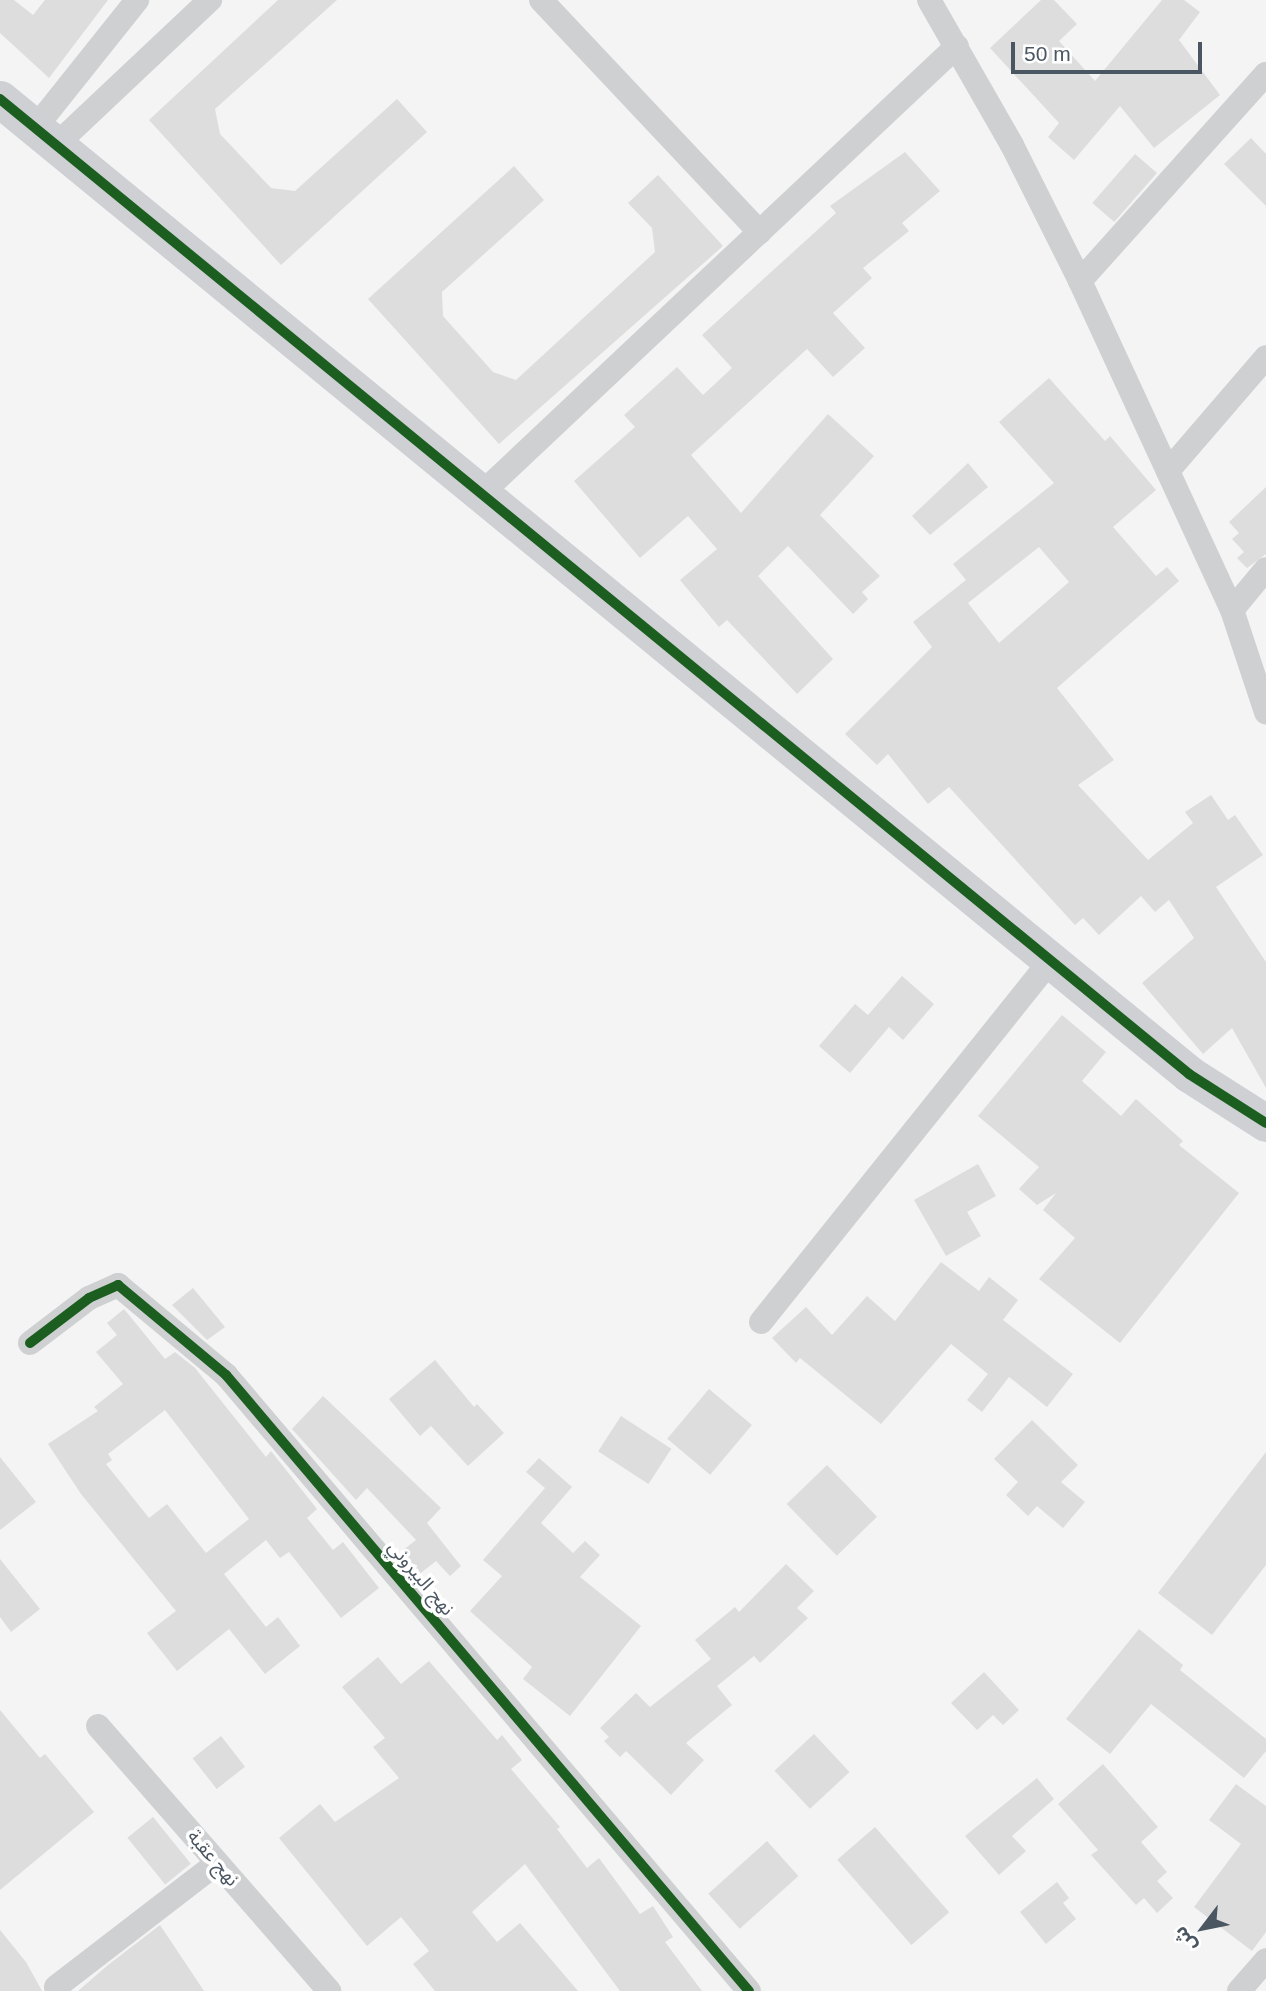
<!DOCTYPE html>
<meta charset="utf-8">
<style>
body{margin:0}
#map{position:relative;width:1266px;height:1991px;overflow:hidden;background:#f4f4f4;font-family:Helvetica,"Noto Sans Arabic",sans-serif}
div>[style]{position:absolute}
.building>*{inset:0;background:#ddddde;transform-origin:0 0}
.street>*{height:24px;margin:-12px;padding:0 12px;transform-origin:12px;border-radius:12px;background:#ced0d2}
.secondary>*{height:37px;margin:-18.5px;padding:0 18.5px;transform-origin:18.5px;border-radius:18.5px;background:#ced0d4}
.cycleway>*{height:10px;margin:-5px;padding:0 5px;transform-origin:5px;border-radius:5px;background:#1b5e20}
span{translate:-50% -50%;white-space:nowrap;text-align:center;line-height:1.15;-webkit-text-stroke:7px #fff;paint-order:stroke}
.street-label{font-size:19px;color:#4a5661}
.north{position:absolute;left:1168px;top:1893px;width:70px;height:70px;-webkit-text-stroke:5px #fff;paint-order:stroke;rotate:238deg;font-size:19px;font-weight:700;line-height:28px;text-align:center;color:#4a5661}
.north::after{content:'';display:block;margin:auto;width:24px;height:32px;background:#4a5661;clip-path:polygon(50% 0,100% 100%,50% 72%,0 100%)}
.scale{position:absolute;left:1011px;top:42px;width:191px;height:32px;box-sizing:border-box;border:4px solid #4a5661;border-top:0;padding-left:9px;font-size:21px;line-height:24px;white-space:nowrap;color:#4a5661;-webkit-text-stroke:5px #fff;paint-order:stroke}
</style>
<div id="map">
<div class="building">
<div style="clip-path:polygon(0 0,14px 0,33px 15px,45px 0,108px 0,49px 78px,0 33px)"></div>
<div style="clip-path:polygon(278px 0,337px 0,215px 109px,220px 134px,271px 188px,295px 191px,397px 99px,427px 132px,281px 265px,149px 120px)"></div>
<div style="clip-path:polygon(1041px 0,1054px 0,1077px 24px,1059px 41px,1095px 81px,1162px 0,1184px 0,1200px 12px,1179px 40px,1220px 95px,1154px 148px,1120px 106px,1074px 160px,1048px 137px,1059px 123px,990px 48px)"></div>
<div style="clip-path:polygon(1251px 138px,1266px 154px,1266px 206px,1224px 164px)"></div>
<div style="clip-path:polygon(905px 152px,940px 191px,902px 223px,909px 231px,863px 268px,872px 278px,833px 313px,865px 348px,833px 377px,807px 349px,691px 455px,741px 513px,828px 414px,874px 456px,820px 515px,880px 576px,862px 592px,868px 599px,853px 614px,788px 546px,758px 576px,833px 659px,797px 694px,727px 620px,719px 627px,680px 580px,717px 549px,688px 516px,640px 558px,574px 481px,635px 427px,624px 415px,677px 367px,703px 395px,732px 368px,702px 335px,836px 213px,830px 206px)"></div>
<div style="left:1135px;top:154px;width:29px;height:65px;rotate:41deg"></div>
<div style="clip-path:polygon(514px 166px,544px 200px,442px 292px,443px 316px,493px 372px,516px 380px,655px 252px,652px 228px,628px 203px,658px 175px,723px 246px,499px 444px,368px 299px)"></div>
<div style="clip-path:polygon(evenodd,1049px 378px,1105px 441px,1110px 436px,1156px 490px,1113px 527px,1156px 576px,1167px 567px,1179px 581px,1057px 688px,1114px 760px,1078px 785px,1148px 860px,1193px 823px,1185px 812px,1211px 795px,1228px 820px,1235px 815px,1263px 855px,1216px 887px,1266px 962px,1266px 1088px,1232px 1028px,1203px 1054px,1142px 983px,1194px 938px,1169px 900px,1155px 912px,1141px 896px,1099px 935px,1083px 918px,1075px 925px,949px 787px,928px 804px,888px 754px,877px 765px,845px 734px,932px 647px,913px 622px,966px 580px,953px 564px,1054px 483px,999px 422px,1049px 378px,1039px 547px,1069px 582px,999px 643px,968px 603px,1039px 547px)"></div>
<div style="clip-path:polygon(968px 463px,988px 487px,930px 535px,912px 516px)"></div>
<div style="clip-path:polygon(1266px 487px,1266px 554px,1247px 568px,1237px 558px,1244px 552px,1232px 539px,1239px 533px,1229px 522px)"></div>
<div style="clip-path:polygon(902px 976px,934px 1004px,903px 1040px,889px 1027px,850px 1073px,819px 1046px,855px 1004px,868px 1015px)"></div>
<div style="clip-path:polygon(1062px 1015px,1106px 1052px,1082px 1081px,1121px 1116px,1136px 1099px,1183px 1141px,1179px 1145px,1239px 1193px,1120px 1343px,1039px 1279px,1075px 1238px,1043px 1210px,1056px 1193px,1037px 1205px,1019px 1189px,1039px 1167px,978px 1116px)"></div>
<div style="clip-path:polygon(978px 1164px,996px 1196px,967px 1212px,981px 1236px,946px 1256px,914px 1200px)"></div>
<div style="clip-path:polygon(941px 1262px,979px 1291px,989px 1277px,1018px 1300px,1003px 1320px,1073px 1374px,1047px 1407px,1009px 1377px,982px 1412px,967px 1400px,988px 1374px,951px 1344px,881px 1424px,800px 1358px,796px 1363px,772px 1338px,806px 1307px,832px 1335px,867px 1296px,895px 1321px)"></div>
<div style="clip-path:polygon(193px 1288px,225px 1327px,207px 1340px,172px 1305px)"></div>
<div style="clip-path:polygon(evenodd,124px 1309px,165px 1359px,175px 1352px,195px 1368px,266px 1457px,271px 1451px,317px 1509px,307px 1518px,333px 1550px,343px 1542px,379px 1588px,341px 1618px,289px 1552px,280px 1558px,266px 1540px,224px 1574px,266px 1627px,278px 1617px,300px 1646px,265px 1674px,229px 1629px,177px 1671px,147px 1633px,176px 1611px,81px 1494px,48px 1444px,98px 1411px,94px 1407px,123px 1384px,96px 1352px,117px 1335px,107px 1323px,124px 1309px,165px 1410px,249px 1519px,206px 1553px,167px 1504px,149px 1518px,106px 1464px,112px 1460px,108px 1454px,165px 1410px)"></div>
<div style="clip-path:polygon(435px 1360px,474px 1407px,477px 1404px,504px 1433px,468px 1466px,431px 1426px,420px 1436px,389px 1399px)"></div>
<div style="left:709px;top:1389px;width:56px;height:65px;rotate:40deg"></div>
<div style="clip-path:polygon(323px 1396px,441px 1508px,427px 1523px,461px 1566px,450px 1576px,436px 1561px,417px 1576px,398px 1554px,416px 1540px,367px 1488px,356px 1500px,292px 1429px)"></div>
<div style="left:621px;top:1416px;width:60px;height:42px;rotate:33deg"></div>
<div style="clip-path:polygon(1032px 1420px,1078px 1465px,1061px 1482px,1085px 1502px,1063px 1528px,1037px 1506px,1028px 1516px,1006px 1495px,1018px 1482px,994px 1459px)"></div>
<div style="clip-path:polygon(1266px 1452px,1266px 1565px,1212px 1635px,1158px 1593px)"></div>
<div style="clip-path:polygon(0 1457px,36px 1502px,0 1530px)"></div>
<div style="clip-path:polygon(539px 1458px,572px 1487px,541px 1523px,573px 1553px,585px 1541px,600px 1555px,580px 1577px,641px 1626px,570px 1716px,523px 1679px,532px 1667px,470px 1611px,502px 1576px,483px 1560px,545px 1488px,526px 1472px)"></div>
<div style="left:827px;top:1465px;width:72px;height:56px;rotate:46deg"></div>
<div style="clip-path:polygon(0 1559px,40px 1609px,11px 1632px,0 1617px)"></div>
<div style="clip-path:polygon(786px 1564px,814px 1591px,797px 1608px,808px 1618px,760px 1663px,754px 1656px,717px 1686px,732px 1705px,686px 1743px,704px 1760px,671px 1795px,626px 1751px,620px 1757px,604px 1741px,609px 1737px,600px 1728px,636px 1693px,650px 1707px,711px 1659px,695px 1640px,735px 1607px,739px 1612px)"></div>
<div style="clip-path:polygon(1139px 1629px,1183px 1665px,1180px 1670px,1266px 1739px,1266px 1751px,1244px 1778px,1151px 1704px,1110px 1754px,1066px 1719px)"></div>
<div style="clip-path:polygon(378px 1657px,401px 1684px,429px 1661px,497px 1740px,502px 1735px,522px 1760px,511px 1769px,560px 1827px,557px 1829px,587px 1868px,599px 1858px,640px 1914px,653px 1906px,673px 1937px,665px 1942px,702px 1991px,620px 1991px,525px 1864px,472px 1912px,497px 1942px,520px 1923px,578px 1991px,435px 1991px,413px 1964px,429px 1951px,401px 1917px,367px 1946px,279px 1838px,320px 1804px,335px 1822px,399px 1778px,373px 1747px,385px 1738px,342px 1687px)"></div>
<div style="clip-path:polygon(984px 1672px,1019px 1710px,1003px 1725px,993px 1715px,977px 1730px,951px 1703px)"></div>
<div style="clip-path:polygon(0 1710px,40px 1758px,45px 1754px,94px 1812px,0 1890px)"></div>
<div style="left:814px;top:1734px;width:52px;height:54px;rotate:47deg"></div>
<div style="left:221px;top:1736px;width:39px;height:36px;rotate:52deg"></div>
<div style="clip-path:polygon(1103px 1764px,1158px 1827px,1141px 1842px,1167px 1872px,1157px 1881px,1173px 1898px,1157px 1913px,1144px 1898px,1136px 1905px,1091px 1855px,1098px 1850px,1058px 1804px)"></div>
<div style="clip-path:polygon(1037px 1778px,1054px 1799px,1012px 1836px,1026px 1851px,999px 1875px,965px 1836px)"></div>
<div style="clip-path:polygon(1236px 1784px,1266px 1806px,1266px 1932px,1252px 1951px,1194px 1907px,1241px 1844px,1209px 1820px)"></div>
<div style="left:153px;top:1817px;width:60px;height:33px;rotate:51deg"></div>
<div style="left:875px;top:1827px;width:113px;height:50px;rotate:49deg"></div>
<div style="left:767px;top:1841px;width:47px;height:79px;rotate:48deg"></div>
<div style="clip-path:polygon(1057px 1882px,1069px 1898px,1063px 1903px,1076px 1919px,1046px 1944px,1020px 1912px)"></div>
<div style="clip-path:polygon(160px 1925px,204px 1991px,78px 1991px,108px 1965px)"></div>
<div style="clip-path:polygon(0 1930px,26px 1962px,42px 1991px,0 1991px)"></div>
</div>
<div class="street">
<div style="left:541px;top:0;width:319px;rotate:46.7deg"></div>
<div style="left:929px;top:0;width:167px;rotate:60.2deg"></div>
<div style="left:1012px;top:145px;width:152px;rotate:63.4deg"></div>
<div style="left:1080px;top:281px;width:362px;rotate:65.2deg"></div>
<div style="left:1232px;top:610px;width:108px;rotate:71.6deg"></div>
<div style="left:35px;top:128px;width:164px;rotate:-51.4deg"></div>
<div style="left:56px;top:145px;width:212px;rotate:-43.3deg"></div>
<div style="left:1080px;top:281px;width:278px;rotate:-48.1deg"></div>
<div style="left:1168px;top:471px;width:150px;rotate:-49.3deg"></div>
<div style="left:482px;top:493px;width:652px;rotate:-43.26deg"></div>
<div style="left:1232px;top:610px;width:53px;rotate:-50.3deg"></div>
<div style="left:761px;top:1322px;width:465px;rotate:-51.3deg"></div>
<div style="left:30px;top:1343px;width:74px;rotate:-37.3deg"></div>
<div style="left:89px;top:1298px;width:32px;rotate:-24deg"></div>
<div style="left:118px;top:1285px;width:141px;rotate:39.8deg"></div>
<div style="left:226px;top:1375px;width:808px;rotate:49.67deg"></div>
<div style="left:98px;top:1726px;width:352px;rotate:48.9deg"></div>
<div style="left:56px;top:1987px;width:203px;rotate:-37.6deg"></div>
<div style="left:1239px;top:1991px;width:41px;rotate:-48.9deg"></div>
</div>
<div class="secondary">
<div style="left:0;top:99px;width:1538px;rotate:39.35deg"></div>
<div style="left:1189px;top:1074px;width:91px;rotate:32.5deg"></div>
</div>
<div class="cycleway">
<div style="left:0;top:99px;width:1538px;rotate:39.35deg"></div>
<div style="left:1189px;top:1074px;width:91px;rotate:32.5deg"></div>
<div style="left:30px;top:1343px;width:74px;rotate:-37.3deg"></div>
<div style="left:89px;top:1298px;width:32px;rotate:-24deg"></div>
<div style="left:118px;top:1285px;width:141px;rotate:39.8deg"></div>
<div style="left:226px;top:1375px;width:808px;rotate:49.67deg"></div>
</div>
<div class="street-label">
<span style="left:421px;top:1578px;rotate:50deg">نهج البيروني</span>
<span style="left:213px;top:1858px;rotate:49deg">نهج عقبة</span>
</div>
<div class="north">ش</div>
<div class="scale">50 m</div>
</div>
